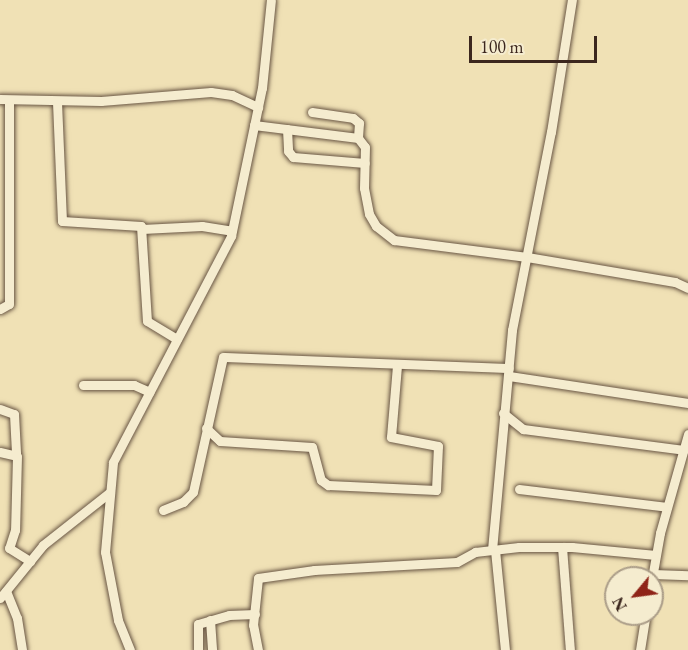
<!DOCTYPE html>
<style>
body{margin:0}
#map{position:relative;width:688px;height:650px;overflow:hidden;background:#f0e1b5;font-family:"EB Garamond",serif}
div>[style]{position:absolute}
.roads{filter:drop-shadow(0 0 2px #695644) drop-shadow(0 0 2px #695644)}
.street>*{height:9px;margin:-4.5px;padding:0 4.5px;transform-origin:4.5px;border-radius:4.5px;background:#f5eccf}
span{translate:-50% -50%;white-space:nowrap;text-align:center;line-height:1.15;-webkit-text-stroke:4.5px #f5eccf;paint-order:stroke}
.north{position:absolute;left:604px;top:566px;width:60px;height:60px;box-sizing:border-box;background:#f5eccf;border:2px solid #ab9d88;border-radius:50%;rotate:241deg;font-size:16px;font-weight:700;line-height:24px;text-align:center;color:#3c271e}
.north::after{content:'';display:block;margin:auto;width:21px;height:27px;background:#8f2418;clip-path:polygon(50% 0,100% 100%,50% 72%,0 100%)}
.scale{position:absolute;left:469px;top:36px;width:128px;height:27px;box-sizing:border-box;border:3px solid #3c271e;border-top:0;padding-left:8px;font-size:18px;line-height:21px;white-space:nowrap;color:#3c271e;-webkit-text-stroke:4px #f5eccf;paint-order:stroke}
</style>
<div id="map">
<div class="roads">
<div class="street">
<div style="left:0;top:99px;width:101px;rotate:1.1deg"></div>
<div style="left:101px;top:101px;width:110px;rotate:-4.7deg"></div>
<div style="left:211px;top:92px;width:21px;rotate:8deg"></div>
<div style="left:232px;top:95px;width:29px;rotate:25deg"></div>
<div style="left:57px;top:102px;width:119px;rotate:87.6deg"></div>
<div style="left:62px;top:221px;width:79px;rotate:3.6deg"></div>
<div style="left:141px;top:226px;width:95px;rotate:86.4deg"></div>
<div style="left:147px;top:321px;width:35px;rotate:31deg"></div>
<div style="left:312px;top:112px;width:41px;rotate:8.3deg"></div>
<div style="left:353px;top:118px;width:8px;rotate:40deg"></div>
<div style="left:359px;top:123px;width:15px;rotate:94deg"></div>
<div style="left:254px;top:125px;width:105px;rotate:7.1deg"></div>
<div style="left:358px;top:138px;width:11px;rotate:52deg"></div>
<div style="left:365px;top:147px;width:41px;rotate:91.4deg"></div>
<div style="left:364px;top:188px;width:26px;rotate:79deg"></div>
<div style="left:369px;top:214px;width:14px;rotate:60deg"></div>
<div style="left:376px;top:226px;width:23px;rotate:38deg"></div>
<div style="left:394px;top:240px;width:134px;rotate:7.3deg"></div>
<div style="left:527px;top:257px;width:150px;rotate:9.6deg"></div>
<div style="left:675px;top:282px;width:14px;rotate:25deg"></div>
<div style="left:287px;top:129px;width:22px;rotate:87deg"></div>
<div style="left:288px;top:151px;width:8px;rotate:50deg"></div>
<div style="left:293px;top:157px;width:72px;rotate:4.8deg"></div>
<div style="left:142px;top:229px;width:60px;rotate:-2.9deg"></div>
<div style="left:202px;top:226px;width:30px;rotate:9deg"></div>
<div style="left:0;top:309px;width:10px;rotate:-29deg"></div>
<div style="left:9px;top:304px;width:204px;rotate:-90deg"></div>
<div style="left:509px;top:376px;width:181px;rotate:8.6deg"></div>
<div style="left:83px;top:385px;width:51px"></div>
<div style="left:134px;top:385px;width:17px;rotate:24deg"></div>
<div style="left:0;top:409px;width:15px;rotate:20deg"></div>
<div style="left:14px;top:414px;width:39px;rotate:87deg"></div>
<div style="left:503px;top:413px;width:26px;rotate:39deg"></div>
<div style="left:523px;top:429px;width:162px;rotate:7.4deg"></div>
<div style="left:206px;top:428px;width:19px;rotate:43deg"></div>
<div style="left:220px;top:441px;width:92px;rotate:3.7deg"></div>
<div style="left:312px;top:447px;width:34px;rotate:75deg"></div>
<div style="left:321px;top:480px;width:9px;rotate:36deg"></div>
<div style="left:328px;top:485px;width:108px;rotate:2.7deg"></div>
<div style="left:436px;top:490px;width:44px;rotate:-87.4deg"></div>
<div style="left:438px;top:446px;width:48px;rotate:-169.2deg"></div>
<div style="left:391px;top:437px;width:72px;rotate:-85.2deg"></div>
<div style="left:0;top:452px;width:17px;rotate:13deg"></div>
<div style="left:17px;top:456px;width:74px;rotate:91.5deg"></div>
<div style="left:15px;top:530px;width:19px;rotate:108deg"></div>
<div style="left:9px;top:548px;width:25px;rotate:32deg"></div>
<div style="left:519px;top:489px;width:149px;rotate:6.9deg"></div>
<div style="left:163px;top:510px;width:22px;rotate:-22deg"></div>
<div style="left:183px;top:502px;width:14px;rotate:-45deg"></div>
<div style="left:193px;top:492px;width:138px;rotate:-77.5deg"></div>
<div style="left:223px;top:357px;width:286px;rotate:2.2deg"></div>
<div style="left:562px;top:547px;width:103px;rotate:85.6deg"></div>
<div style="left:492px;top:550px;width:221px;rotate:-84.8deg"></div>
<div style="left:512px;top:330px;width:202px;rotate:-78.9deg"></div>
<div style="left:551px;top:132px;width:134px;rotate:-81deg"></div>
<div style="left:495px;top:550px;width:100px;rotate:84.3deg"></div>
<div style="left:653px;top:574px;width:35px;rotate:2deg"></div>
<div style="left:652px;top:578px;width:46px;rotate:-79.9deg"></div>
<div style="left:660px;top:533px;width:103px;rotate:-74.2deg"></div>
<div style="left:6px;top:591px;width:29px;rotate:68deg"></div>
<div style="left:17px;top:618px;width:32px;rotate:81deg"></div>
<div style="left:0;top:598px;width:68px;rotate:-50.9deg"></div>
<div style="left:43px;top:545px;width:85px;rotate:-38.3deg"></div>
<div style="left:210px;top:620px;width:30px;rotate:86deg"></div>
<div style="left:130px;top:650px;width:32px;rotate:-112deg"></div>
<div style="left:118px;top:620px;width:69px;rotate:-100.8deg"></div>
<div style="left:105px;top:552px;width:90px;rotate:-84.9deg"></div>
<div style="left:113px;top:462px;width:255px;rotate:-62.4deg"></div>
<div style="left:231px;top:236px;width:151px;rotate:-78.2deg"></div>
<div style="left:262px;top:88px;width:88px;rotate:-84.2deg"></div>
<div style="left:198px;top:650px;width:26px;rotate:-90deg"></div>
<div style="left:198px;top:624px;width:32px;rotate:-16deg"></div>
<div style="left:229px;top:615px;width:26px;rotate:-2deg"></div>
<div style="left:258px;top:650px;width:25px;rotate:-101deg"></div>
<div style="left:253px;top:625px;width:47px;rotate:-83.9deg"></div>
<div style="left:258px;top:578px;width:57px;rotate:-8.1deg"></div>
<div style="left:314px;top:570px;width:143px;rotate:-3.2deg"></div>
<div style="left:457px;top:562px;width:21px;rotate:-29deg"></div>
<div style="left:475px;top:552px;width:44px;rotate:-6.5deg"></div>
<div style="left:519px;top:547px;width:53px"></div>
<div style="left:572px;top:547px;width:84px;rotate:5.4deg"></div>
<div style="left:640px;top:650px;width:36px;rotate:-81deg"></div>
</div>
</div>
<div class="north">N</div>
<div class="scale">100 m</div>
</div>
